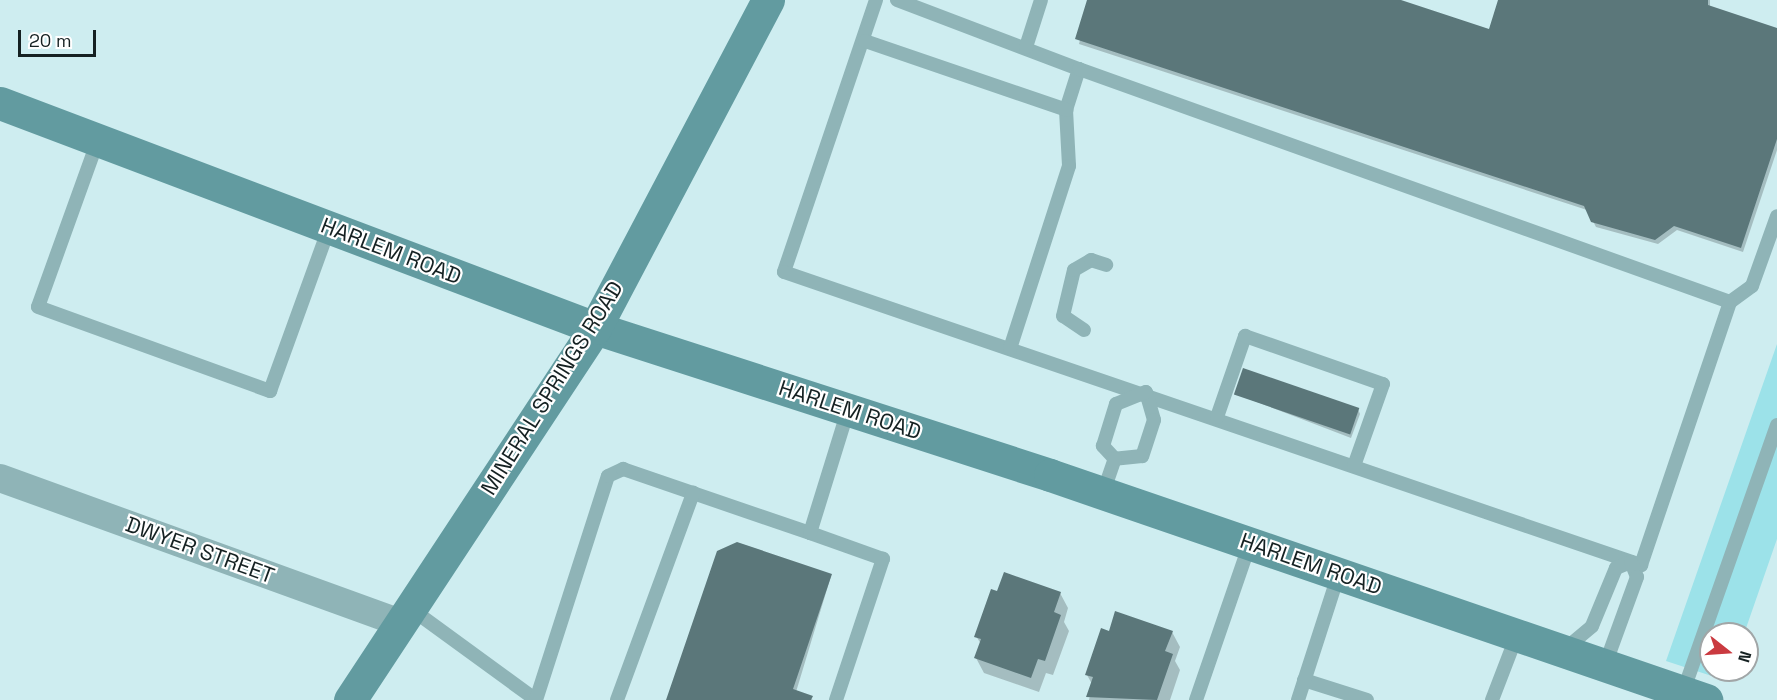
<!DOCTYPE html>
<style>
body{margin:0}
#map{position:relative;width:1777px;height:700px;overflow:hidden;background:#ceedf0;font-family:"Space Grotesk",sans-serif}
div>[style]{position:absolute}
.green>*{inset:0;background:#9ce2e9}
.shadow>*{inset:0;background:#0003}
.building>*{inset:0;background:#5b777a;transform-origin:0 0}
.lane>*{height:14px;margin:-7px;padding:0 7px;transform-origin:7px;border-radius:7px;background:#8fb4b7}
.street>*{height:28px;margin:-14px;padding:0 14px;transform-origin:14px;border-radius:14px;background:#8fb4b7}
.secondary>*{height:33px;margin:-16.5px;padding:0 16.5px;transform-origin:16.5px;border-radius:16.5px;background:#629ba0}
span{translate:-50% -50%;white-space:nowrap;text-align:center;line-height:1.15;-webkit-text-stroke:4.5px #fff;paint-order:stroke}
.street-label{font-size:22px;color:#152122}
.north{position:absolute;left:1699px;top:622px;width:60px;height:60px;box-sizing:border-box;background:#fff;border:2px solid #a1a6a7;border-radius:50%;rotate:107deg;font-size:16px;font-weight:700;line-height:24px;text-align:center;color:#152122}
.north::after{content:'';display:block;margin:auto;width:21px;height:27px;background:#ca3a40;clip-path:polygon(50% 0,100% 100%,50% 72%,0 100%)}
.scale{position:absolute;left:18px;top:30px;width:78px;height:27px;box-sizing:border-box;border:3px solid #152122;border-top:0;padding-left:8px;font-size:18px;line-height:21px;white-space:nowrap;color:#152122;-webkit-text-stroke:4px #fff;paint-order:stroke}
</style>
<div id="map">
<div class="green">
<div style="clip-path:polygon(1777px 344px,1777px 539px,1744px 634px,1711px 634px,1711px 670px,1731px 670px,1727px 681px,1666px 661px)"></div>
</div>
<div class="shadow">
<div style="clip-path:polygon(1089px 0,1396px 0,1489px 31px,1499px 0,1710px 0,1710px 7px,1777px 30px,1777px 150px,1743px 252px,1677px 230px,1658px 244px,1596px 227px,1587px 210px,1079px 44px)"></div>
<div style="clip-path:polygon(1236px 394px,1358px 409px,1360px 414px,1351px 438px)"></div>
<div style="clip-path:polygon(831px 576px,796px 692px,813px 700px,668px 700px)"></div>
<div style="clip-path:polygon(1060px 593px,1068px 608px,1064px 622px,1069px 631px,1053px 675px,1046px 673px,1039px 692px,984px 673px,976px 658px,981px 644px,976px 636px)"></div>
<div style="clip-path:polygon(1172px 632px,1180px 647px,1175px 661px,1180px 670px,1170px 700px,1089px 700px,1092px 684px,1087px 675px,1110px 633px)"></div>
</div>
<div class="building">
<div style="clip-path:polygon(1087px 0,1401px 0,1489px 29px,1498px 0,1708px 0,1708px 5px,1777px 28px,1777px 139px,1741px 248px,1674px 226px,1655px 240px,1591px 222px,1584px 206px,1075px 39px)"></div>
<div style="left:1243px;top:368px;width:123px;height:28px;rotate:19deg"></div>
<div style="clip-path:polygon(737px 542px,832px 574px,793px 689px,813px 696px,811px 700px,666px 700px,717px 551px)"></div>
<div style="clip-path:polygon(1004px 572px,1061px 592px,1054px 612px,1061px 615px,1045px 661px,1038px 659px,1031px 678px,974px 658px,981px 639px,974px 637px,991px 589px,997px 591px)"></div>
<div style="clip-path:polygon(1115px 611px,1173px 631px,1165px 651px,1173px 654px,1157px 700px,1086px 697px,1093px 677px,1085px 675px,1101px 628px,1109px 631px)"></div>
</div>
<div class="lane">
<div style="left:876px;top:0;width:287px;rotate:108.7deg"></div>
<div style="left:784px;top:272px;width:906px;rotate:18.88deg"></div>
<div style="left:1641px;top:565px;width:278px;rotate:-71.3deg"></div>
<div style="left:1730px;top:302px;width:27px;rotate:-36deg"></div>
<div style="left:1752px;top:286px;width:74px;rotate:-70.3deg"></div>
<div style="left:897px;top:0;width:195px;rotate:20.8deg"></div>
<div style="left:1079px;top:69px;width:43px;rotate:107.6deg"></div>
<div style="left:1066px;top:110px;width:56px;rotate:86.9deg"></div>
<div style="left:1069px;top:166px;width:192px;rotate:107.9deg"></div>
<div style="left:865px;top:41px;width:213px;rotate:18.9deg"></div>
<div style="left:1026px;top:47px;width:49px;rotate:-72.3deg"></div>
<div style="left:1079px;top:69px;width:691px;rotate:19.69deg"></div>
<div style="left:98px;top:140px;width:177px;rotate:109.8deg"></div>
<div style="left:38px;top:307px;width:247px;rotate:19.9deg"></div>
<div style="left:270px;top:391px;width:173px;rotate:-70.1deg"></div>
<div style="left:1084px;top:330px;width:25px;rotate:-146deg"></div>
<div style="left:1063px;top:316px;width:47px;rotate:-76.6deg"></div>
<div style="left:1074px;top:270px;width:20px;rotate:-30deg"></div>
<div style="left:1091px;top:260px;width:16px;rotate:18deg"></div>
<div style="left:1146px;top:392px;width:29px;rotate:74deg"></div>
<div style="left:1154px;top:420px;width:38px;rotate:108deg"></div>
<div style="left:1142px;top:456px;width:27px;rotate:174deg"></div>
<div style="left:1115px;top:459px;width:18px;rotate:-133deg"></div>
<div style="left:1103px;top:446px;width:44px;rotate:-72.8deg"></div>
<div style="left:1116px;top:404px;width:32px;rotate:-22deg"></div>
<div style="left:1217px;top:417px;width:86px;rotate:-70.9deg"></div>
<div style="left:1245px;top:336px;width:146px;rotate:19.2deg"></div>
<div style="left:1383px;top:384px;width:87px;rotate:109.5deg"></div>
<div style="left:1103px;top:493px;width:36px;rotate:-71deg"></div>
<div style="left:410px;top:608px;width:156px;rotate:36.1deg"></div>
<div style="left:1565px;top:649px;width:35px;rotate:-40deg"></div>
<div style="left:1592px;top:626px;width:63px;rotate:-67.5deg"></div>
<div style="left:1616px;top:568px;width:16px;rotate:-22deg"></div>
<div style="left:1631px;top:562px;width:16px;rotate:68deg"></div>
<div style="left:1637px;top:577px;width:94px;rotate:110deg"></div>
<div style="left:1304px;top:680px;width:66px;rotate:17.6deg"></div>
<div style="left:1683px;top:692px;width:283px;rotate:-70.6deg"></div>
<div style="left:536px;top:700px;width:235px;rotate:-72.2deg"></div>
<div style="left:608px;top:476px;width:17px;rotate:-25deg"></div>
<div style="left:623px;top:469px;width:198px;rotate:18.9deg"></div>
<div style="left:617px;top:700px;width:221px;rotate:-69.8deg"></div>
<div style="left:836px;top:700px;width:149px;rotate:-71.6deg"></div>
<div style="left:883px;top:559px;width:77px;rotate:-160.4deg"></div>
<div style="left:810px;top:533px;width:129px;rotate:-72.8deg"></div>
<div style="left:1196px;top:700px;width:166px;rotate:-71deg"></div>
<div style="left:1298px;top:700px;width:133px;rotate:-72.1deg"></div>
<div style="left:1492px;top:700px;width:70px;rotate:-69deg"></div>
</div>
<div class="street">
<div style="left:0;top:478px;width:425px;rotate:19.9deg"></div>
</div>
<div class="secondary">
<div style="left:0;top:103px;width:636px;rotate:20.71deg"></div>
<div style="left:595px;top:328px;width:478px;rotate:17.9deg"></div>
<div style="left:1050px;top:475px;width:694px;rotate:18.93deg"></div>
<div style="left:350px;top:700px;width:445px;rotate:-56.6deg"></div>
<div style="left:595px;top:328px;width:371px;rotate:-62.2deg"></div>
</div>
<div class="street-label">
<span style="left:391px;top:251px;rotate:21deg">HARLEM ROAD</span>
<span style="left:552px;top:388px;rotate:-58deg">MINERAL SPRINGS ROAD</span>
<span style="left:850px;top:410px;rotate:18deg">HARLEM ROAD</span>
<span style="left:200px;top:550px;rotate:20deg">DWYER STREET</span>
<span style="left:1311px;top:564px;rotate:19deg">HARLEM ROAD</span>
</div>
<div class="north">N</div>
<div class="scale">20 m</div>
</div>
